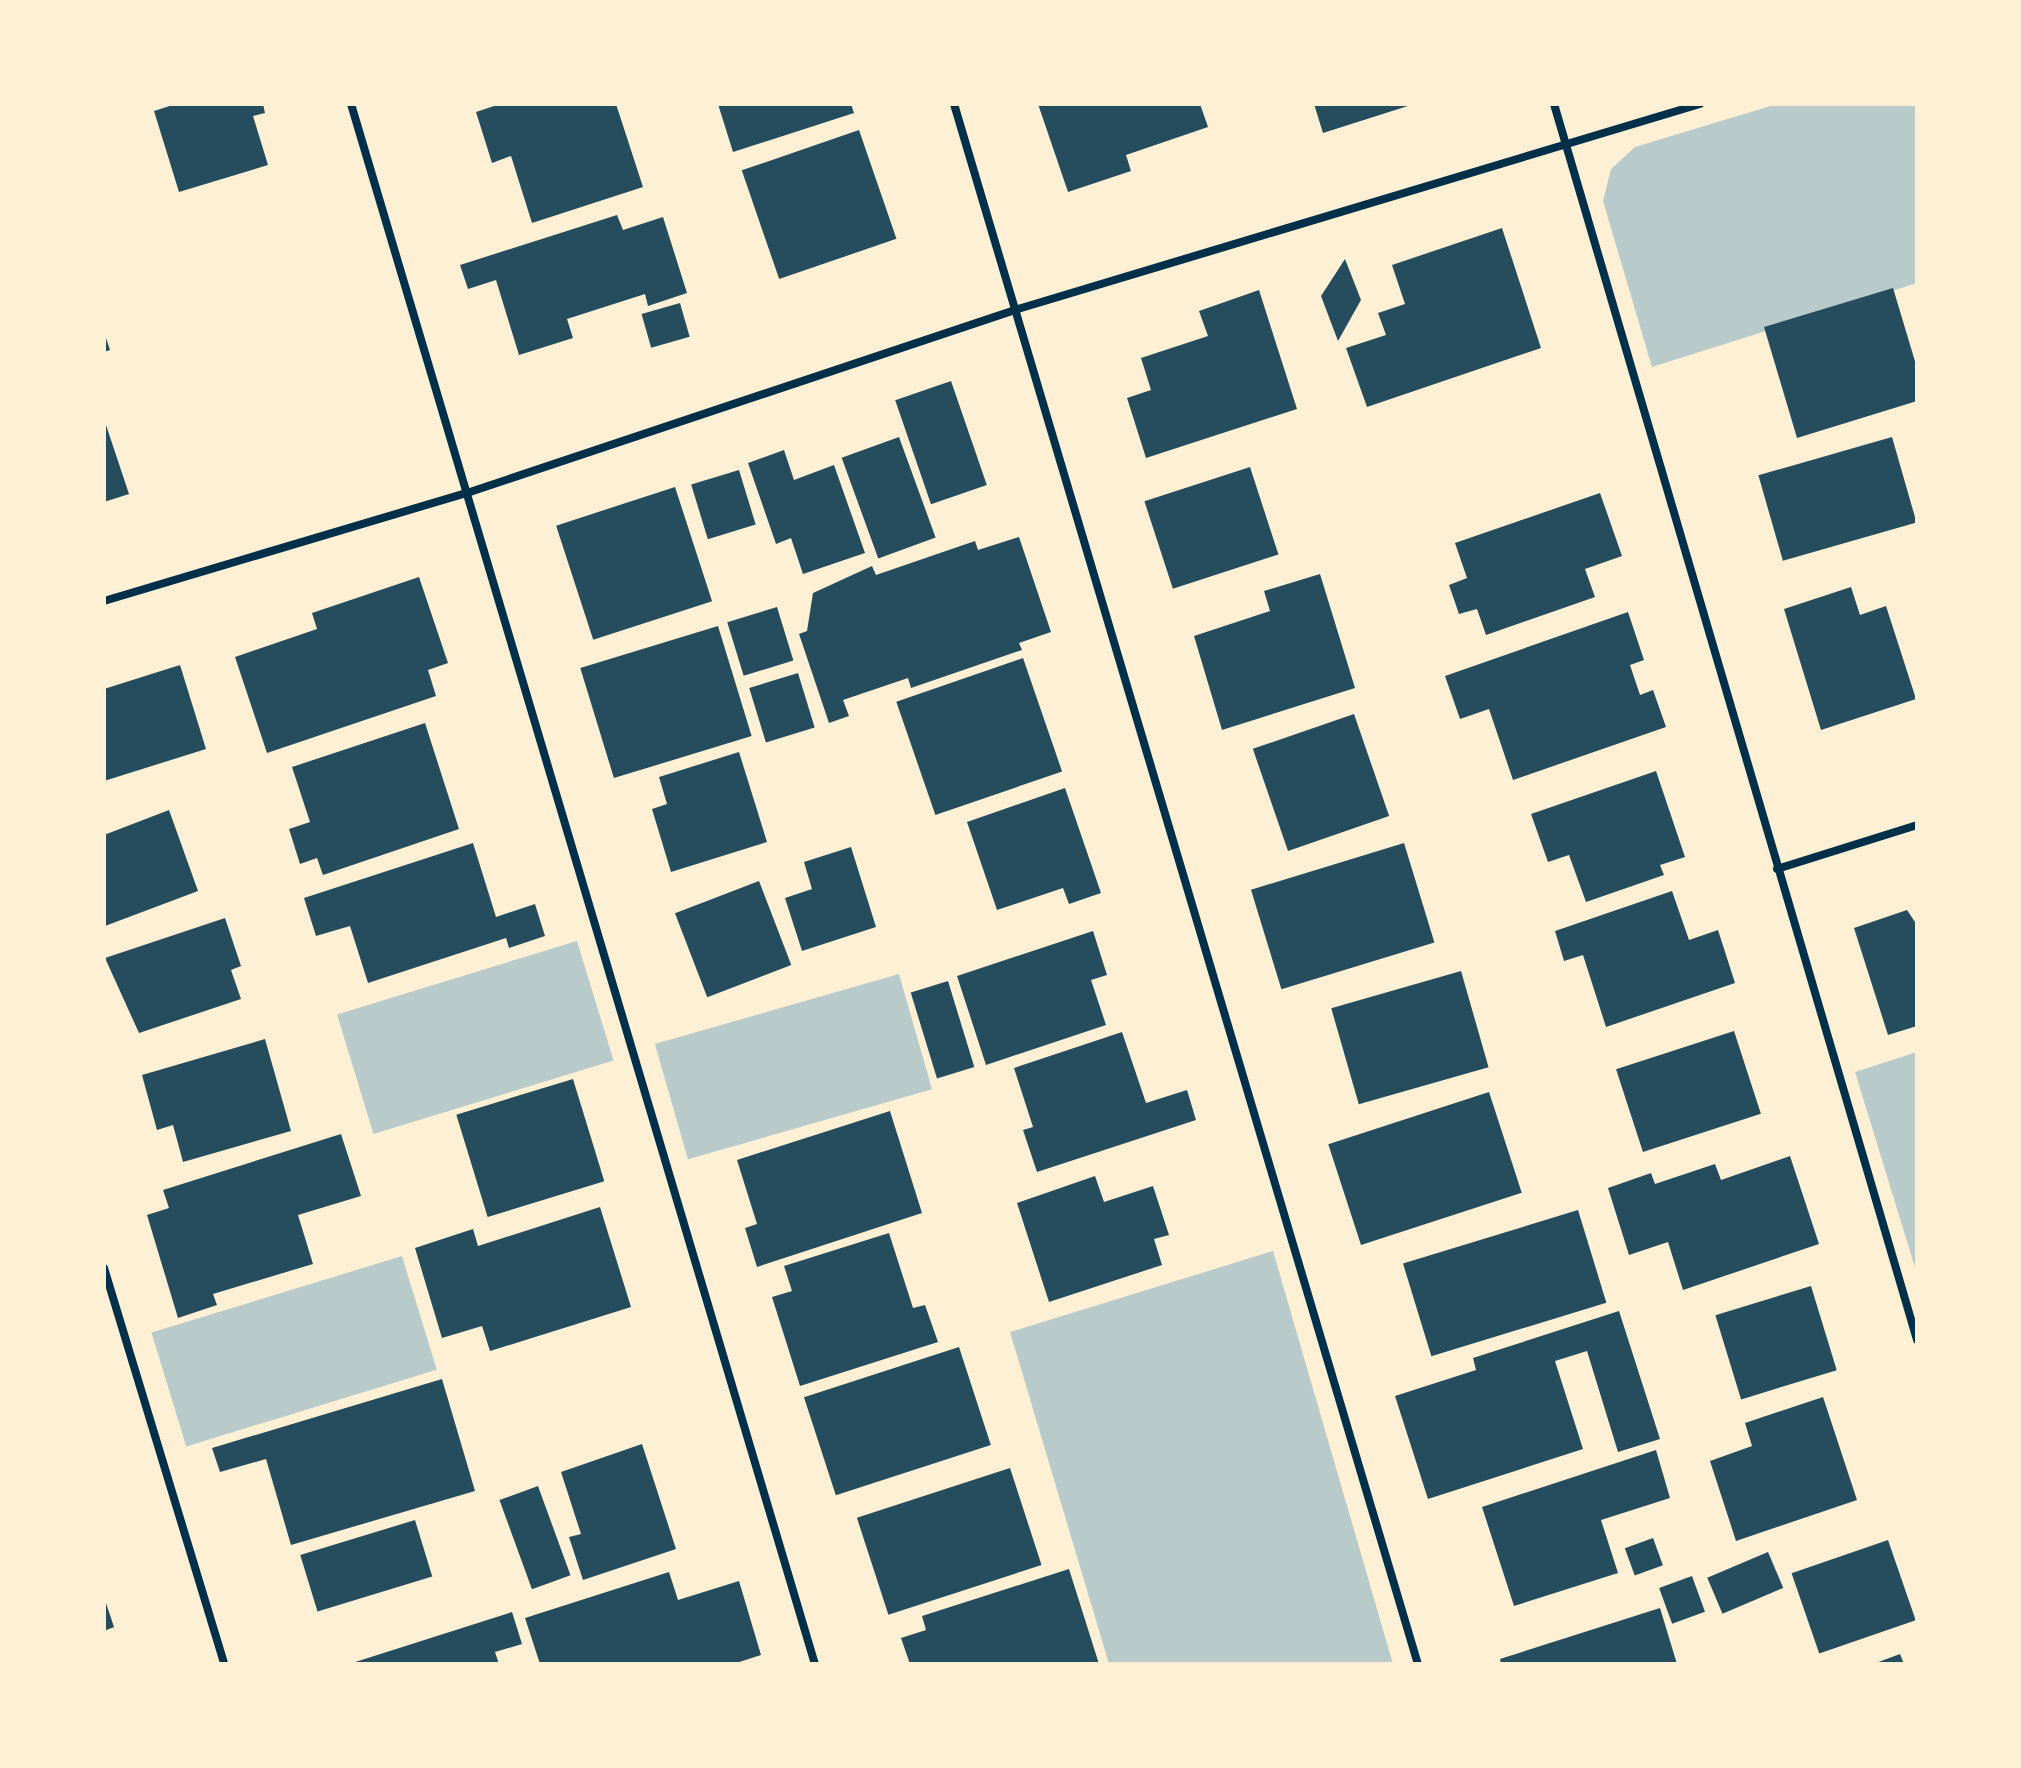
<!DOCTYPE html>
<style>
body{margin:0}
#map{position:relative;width:2021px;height:1768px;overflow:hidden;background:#fdf0d5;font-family:Merriweather,serif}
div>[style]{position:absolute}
.green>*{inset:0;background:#b9caca;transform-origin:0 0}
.building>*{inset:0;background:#264d5e;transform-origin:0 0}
.minor>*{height:8px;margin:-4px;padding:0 4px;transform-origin:4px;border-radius:4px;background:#003049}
span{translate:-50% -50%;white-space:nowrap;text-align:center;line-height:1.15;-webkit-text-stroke:7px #fdf0d5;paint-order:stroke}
.frame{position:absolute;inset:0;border:106px solid #fdf0d5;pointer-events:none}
</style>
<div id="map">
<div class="green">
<div style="clip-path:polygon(1777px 104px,1917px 104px,1917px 283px,1652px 367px,1603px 201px,1611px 169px,1635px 147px)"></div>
<div style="left:577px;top:941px;width:125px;height:251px;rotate:73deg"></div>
<div style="left:899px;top:974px;width:120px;height:254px;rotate:74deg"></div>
<div style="clip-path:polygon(1917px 1052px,1917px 1274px,1855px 1072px)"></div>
<div style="clip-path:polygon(1273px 1251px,1393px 1664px,1109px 1664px,1010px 1332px)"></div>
<div style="left:402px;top:1256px;width:119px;height:262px;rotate:73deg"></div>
</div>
<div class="building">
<div style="clip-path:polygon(176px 104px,263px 104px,265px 113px,253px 116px,268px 165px,179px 192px,154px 111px)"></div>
<div style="clip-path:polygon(500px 104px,616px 104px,643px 187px,532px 223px,511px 156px,492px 163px,476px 112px)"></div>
<div style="clip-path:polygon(718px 104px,851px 104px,854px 113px,733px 152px)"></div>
<div style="clip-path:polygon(1038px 104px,1200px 104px,1208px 127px,1126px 155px,1131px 171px,1068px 192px)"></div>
<div style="clip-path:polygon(1314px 104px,1411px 104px,1411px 105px,1323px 133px)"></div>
<div style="left:859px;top:130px;width:115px;height:124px;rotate:71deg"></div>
<div style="clip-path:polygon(617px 215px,623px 230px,663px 217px,687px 293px,648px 306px,645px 294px,567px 319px,573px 338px,519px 355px,496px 280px,468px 289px,460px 265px)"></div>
<div style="clip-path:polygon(1502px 228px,1541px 348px,1367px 407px,1346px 348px,1386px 335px,1378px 313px,1405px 304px,1392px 265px)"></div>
<div style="clip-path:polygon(1345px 259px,1361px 300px,1338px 341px,1321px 296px)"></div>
<div style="clip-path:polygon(1893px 288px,1917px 368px,1917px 401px,1797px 438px,1764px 327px)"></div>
<div style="clip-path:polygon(1259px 290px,1297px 409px,1146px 458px,1127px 398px,1151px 390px,1141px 358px,1208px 336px,1199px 311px)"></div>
<div style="left:680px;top:303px;width:35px;height:40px;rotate:74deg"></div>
<div style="clip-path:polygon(104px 332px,110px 350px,104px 352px)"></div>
<div style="left:951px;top:381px;width:110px;height:59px;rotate:71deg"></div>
<div style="clip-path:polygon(104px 419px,129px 494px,104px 502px)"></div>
<div style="left:899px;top:437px;width:107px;height:61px;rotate:70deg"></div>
<div style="left:1892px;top:437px;width:89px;height:139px;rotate:74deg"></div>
<div style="clip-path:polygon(784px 450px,794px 480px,834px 465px,865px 553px,803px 574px,791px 538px,776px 544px,748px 463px)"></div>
<div style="left:1250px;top:467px;width:92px;height:111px;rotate:72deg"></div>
<div style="left:739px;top:470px;width:57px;height:50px;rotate:73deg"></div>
<div style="left:675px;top:487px;width:120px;height:125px;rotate:72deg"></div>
<div style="clip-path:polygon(1600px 493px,1622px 556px,1585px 569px,1595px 597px,1486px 635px,1477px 609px,1459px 614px,1449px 585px,1467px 578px,1455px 543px)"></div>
<div style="clip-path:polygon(1019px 537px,1051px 632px,1019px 643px,1022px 650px,911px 688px,908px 678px,843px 700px,849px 716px,829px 723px,799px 634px,807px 631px,813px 593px,872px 566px,876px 575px,975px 541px,978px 550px)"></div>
<div style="clip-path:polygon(1320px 574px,1355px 688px,1222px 730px,1194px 636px,1270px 611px,1264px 591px)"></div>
<div style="clip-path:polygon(419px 577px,448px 663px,428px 670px,436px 696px,267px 753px,235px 657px,317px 629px,312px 613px)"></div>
<div style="clip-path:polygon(1851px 587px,1860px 615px,1886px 606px,1916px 699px,1821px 730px,1784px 609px)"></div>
<div style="left:777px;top:607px;width:56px;height:52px;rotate:73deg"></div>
<div style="clip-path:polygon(1628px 612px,1644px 660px,1630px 665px,1640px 695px,1653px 690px,1666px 727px,1513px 780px,1489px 709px,1460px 719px,1445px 676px)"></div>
<div style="left:718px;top:626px;width:115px;height:144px;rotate:73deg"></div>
<div style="left:1023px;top:658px;width:120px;height:134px;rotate:71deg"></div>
<div style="clip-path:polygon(180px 665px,206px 749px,104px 781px,104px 689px)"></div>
<div style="left:798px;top:673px;width:57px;height:51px;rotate:73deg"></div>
<div style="left:1354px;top:714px;width:108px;height:107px;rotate:71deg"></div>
<div style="clip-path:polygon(425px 723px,459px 829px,323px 875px,317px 858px,300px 864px,289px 829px,310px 822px,292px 767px)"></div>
<div style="clip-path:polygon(739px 752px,767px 842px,671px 872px,652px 809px,667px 804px,659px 777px)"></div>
<div style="clip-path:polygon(1656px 771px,1685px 857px,1660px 865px,1664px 875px,1586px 902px,1569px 855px,1548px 862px,1531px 814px)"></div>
<div style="clip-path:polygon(1065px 788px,1101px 893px,1069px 904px,1063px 888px,997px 910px,967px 822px)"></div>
<div style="clip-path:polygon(169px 810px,198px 891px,105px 926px,104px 835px)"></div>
<div style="clip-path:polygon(473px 843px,496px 917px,535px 904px,545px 936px,509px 948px,506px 938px,368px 983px,350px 926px,316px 936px,304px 898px)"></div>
<div style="left:1404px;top:843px;width:104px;height:160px;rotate:73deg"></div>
<div style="clip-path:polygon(851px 847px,876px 927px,802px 951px,785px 898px,812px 889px,804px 862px)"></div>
<div style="left:759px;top:881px;width:90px;height:90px;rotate:69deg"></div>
<div style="clip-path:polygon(1672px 891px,1689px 940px,1718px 930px,1735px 983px,1606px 1027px,1583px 955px,1564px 961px,1555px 931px)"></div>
<div style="clip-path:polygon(1907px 910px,1917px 925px,1917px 1026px,1888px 1035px,1854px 928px)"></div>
<div style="clip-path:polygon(225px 918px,241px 966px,231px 970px,241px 999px,139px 1033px,105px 958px)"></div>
<div style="clip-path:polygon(1093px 931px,1107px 975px,1091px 980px,1106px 1025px,986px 1065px,957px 976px)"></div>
<div style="left:1461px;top:971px;width:100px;height:135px;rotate:74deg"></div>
<div style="left:948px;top:981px;width:90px;height:39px;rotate:73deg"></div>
<div style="left:1734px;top:1031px;width:87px;height:124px;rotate:72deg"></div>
<div style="clip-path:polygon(1122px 1032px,1146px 1103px,1187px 1090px,1196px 1120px,1037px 1172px,1023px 1130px,1033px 1127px,1014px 1068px)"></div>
<div style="clip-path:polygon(265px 1039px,291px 1131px,183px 1162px,173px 1125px,157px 1130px,142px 1075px)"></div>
<div style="left:573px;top:1079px;width:107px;height:122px;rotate:73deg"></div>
<div style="left:1489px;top:1092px;width:106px;height:169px;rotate:72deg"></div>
<div style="clip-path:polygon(890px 1111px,922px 1213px,757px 1267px,745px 1228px,757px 1224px,737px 1160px)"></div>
<div style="clip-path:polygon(341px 1134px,361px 1196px,298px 1215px,313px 1264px,213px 1294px,217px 1305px,178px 1318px,147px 1215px,169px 1208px,163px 1190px)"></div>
<div style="clip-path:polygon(1790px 1156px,1819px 1244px,1683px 1290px,1668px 1242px,1629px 1255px,1608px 1188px,1651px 1173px,1655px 1184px,1715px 1164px,1721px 1180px)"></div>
<div style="clip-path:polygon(1095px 1176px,1104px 1202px,1153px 1186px,1169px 1235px,1154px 1239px,1162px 1265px,1049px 1302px,1017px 1203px)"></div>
<div style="clip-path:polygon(600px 1207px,631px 1307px,490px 1351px,482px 1326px,442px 1338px,415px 1248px,473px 1229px,478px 1246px)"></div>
<div style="left:1578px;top:1210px;width:97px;height:183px;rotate:73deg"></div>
<div style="clip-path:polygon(889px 1233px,913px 1308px,925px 1305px,938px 1342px,800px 1386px,772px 1297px,792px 1291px,784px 1266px)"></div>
<div style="left:1811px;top:1286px;width:88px;height:100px;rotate:73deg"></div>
<div style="clip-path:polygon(1619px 1311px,1660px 1439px,1618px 1452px,1587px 1351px,1555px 1361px,1583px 1449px,1428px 1499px,1395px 1396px,1476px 1370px,1473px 1358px)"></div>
<div style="left:959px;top:1347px;width:103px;height:163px;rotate:72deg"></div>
<div style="clip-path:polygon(442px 1379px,475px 1491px,291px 1545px,266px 1459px,220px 1472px,212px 1448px)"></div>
<div style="clip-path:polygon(1823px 1397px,1857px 1500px,1736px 1541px,1710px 1461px,1752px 1446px,1745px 1423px)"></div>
<div style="clip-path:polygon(642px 1444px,676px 1549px,583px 1580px,569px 1537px,581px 1534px,561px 1472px)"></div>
<div style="clip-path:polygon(1656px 1450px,1670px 1498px,1601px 1520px,1618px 1573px,1514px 1606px,1482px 1507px)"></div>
<div style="left:1010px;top:1468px;width:102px;height:161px;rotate:72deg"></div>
<div style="left:538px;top:1486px;width:95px;height:41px;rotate:70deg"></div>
<div style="left:415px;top:1520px;width:59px;height:120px;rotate:73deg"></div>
<div style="left:1653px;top:1538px;width:29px;height:30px;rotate:70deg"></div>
<div style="left:1888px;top:1540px;width:85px;height:102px;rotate:71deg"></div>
<div style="left:1768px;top:1552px;width:39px;height:66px;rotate:67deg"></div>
<div style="clip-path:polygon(1069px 1569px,1099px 1664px,910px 1664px,901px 1638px,926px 1630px,922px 1616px)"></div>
<div style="clip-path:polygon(669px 1572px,678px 1600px,739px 1581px,761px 1655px,733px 1664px,540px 1664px,525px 1618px)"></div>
<div style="left:1692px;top:1576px;width:38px;height:35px;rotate:70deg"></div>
<div style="clip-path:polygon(104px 1597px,114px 1627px,104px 1631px)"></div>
<div style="clip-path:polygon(1660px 1608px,1677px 1664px,1501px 1664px,1500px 1659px)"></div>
<div style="clip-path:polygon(512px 1612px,522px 1644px,495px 1652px,499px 1664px,349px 1664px)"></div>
<div style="clip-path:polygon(1900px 1654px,1904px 1664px,1873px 1664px)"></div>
</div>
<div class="minor">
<div style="left:351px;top:104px;width:1628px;rotate:73.44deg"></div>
<div style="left:954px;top:104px;width:1628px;rotate:73.44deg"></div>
<div style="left:1554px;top:104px;width:1288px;rotate:73.63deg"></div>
<div style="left:104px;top:601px;width:376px;rotate:-16.6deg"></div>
<div style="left:464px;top:494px;width:584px;rotate:-18.47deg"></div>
<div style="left:1018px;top:309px;width:712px;rotate:-16.73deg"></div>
<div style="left:1777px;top:869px;width:147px;rotate:-17.4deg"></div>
<div style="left:104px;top:1268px;width:414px;rotate:73.1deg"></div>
</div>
<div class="frame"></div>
</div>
